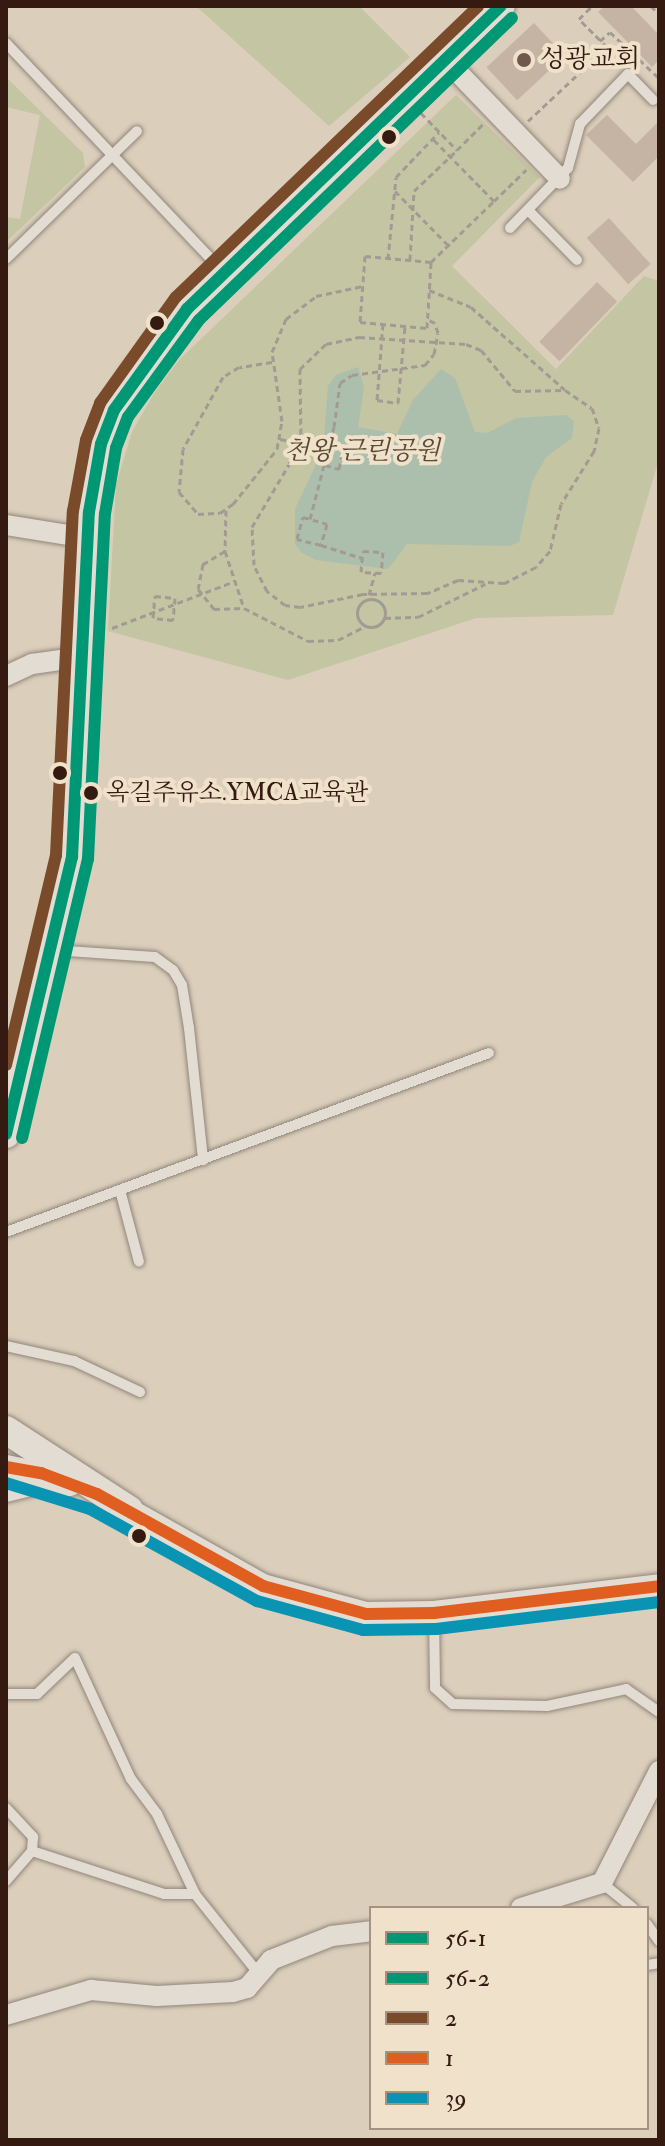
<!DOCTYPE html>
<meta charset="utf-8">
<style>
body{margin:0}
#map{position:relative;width:665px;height:2146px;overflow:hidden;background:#dbcebb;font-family:"IM FELL Double Pica","Noto Serif KR",serif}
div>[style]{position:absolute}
.green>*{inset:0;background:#c3c5a3}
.water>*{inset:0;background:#acbfad}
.building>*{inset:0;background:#c5b3a4;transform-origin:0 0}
.path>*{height:3px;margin-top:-1.5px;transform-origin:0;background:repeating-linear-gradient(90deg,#a39b93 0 6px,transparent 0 10px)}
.path>.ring{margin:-1.5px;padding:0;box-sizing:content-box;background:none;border:3px solid #a39b93;border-radius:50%}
.roads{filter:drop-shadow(0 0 2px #91867a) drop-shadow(0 0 2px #91867a)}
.service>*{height:10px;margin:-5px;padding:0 5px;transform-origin:5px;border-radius:5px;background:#e3dcd2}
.minor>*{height:20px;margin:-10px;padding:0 10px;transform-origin:10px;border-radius:10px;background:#e3dcd2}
.tertiary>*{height:24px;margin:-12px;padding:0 12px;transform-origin:12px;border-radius:12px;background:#e3dcd2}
.secondary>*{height:28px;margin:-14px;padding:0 14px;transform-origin:14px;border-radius:14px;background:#e3dcd2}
.bus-1>*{height:12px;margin:-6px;padding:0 6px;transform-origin:6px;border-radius:6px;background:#009775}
.bus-2>*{height:12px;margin:-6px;padding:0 6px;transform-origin:6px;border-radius:6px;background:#009775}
.bus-3>*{height:12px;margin:-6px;padding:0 6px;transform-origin:6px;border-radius:6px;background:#7a4b2a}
.bus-4>*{height:12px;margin:-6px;padding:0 6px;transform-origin:6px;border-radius:6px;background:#df5e20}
.bus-5>*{height:12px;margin:-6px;padding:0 6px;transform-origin:6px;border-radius:6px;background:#0894b2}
.dots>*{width:22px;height:22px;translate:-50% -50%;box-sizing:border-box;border:4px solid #f0e2ca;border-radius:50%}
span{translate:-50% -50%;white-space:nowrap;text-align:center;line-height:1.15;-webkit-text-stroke:8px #f0e2ca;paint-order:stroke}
.bus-label{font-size:24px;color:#341a10}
.left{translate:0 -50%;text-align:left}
.poi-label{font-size:26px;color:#341a10}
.park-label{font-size:26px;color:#594b36;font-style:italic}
.frame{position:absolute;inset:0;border:8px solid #341a10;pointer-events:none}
.legend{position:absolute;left:369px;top:1906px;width:280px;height:224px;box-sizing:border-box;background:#f0e2ca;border:2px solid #a59280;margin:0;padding:10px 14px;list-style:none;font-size:24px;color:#341a10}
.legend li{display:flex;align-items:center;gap:16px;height:40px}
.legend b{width:40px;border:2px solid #a59280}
</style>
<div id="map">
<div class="green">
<div style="clip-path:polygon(196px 6px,359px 6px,410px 57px,329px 126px)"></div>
<div style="clip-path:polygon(8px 79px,83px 153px,85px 167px,6px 242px,7px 217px,20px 219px,40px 115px,6px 107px)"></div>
<div style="clip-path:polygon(456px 95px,540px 177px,452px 266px,556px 369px,644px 276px,659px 281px,659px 459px,613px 615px,476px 618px,288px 680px,108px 631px,116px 485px,132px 432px,155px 392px,180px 359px)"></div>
</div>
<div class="water">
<div style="clip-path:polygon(358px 367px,364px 387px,358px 427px,397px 434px,413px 400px,441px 369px,455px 378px,475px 432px,487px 433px,516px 418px,566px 415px,574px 421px,572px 438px,546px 457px,532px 482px,519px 542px,510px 546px,407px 544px,388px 569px,316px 560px,302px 553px,295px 544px,295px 509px,323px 450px,328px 386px,336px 375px)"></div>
</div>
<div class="building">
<div style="clip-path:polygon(605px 6px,631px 6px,659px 35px,659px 60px,652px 67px,598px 12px)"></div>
<div style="left:534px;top:23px;width:45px;height:65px;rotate:47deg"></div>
<div style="clip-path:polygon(607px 115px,636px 144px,659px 121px,659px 156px,633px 182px,586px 135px)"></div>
<div style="left:609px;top:218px;width:62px;height:30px;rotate:48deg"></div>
<div style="left:597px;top:282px;width:28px;height:83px;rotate:44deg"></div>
</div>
<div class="path">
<div style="left:651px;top:6px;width:11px;rotate:45deg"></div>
<div style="left:600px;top:41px;width:13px;rotate:-42deg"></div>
<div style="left:610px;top:32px;width:67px;rotate:43.2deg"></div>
<div style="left:421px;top:113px;width:52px;rotate:45.8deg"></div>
<div style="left:457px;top:150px;width:37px;rotate:-45deg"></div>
<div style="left:528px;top:121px;width:108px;rotate:-43.1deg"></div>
<div style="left:607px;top:47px;width:40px;rotate:-135deg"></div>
<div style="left:579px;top:19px;width:18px;rotate:-45deg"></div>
<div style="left:395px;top:191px;width:76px;rotate:45.5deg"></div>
<div style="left:494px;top:201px;width:45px;rotate:-44.1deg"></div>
<div style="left:388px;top:259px;width:82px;rotate:-84.4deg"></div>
<div style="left:396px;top:177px;width:62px;rotate:-46.3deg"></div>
<div style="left:410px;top:260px;width:69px;rotate:-86.7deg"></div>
<div style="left:414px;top:191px;width:59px;rotate:-43.6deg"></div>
<div style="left:431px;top:262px;width:66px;rotate:-174.8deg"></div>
<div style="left:365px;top:256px;width:66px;rotate:94.3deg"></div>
<div style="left:360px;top:322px;width:67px;rotate:5.1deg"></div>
<div style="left:427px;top:328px;width:66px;rotate:-86.5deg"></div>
<div style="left:431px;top:262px;width:88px;rotate:-44.1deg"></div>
<div style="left:494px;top:201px;width:87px;rotate:-134.5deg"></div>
<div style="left:429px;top:290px;width:45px;rotate:22deg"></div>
<div style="left:471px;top:307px;width:125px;rotate:41.4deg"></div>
<div style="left:383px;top:324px;width:76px;rotate:94.5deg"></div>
<div style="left:377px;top:400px;width:21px;rotate:8deg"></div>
<div style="left:398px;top:403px;width:77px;rotate:-84.8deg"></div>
<div style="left:359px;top:337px;width:107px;rotate:3.7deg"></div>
<div style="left:466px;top:344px;width:16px;rotate:22deg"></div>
<div style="left:481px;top:350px;width:53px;rotate:50.3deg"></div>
<div style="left:515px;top:391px;width:50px;rotate:-1.1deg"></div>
<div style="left:565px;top:390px;width:32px;rotate:34deg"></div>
<div style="left:592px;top:408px;width:21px;rotate:71deg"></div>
<div style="left:599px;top:428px;width:24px;rotate:102deg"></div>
<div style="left:594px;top:451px;width:62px;rotate:121.9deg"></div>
<div style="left:561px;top:504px;width:48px;rotate:103.2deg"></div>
<div style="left:550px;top:551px;width:21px;rotate:131deg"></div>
<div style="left:536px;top:567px;width:36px;rotate:153deg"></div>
<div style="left:504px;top:583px;width:46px;rotate:-176.3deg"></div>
<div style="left:458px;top:580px;width:34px;rotate:157deg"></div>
<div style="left:427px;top:593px;width:64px;rotate:179.1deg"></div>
<div style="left:363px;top:594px;width:64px;rotate:168.3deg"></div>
<div style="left:300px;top:607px;width:15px;rotate:-172deg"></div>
<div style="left:285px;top:605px;width:23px;rotate:-142deg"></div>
<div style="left:267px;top:591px;width:29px;rotate:-117deg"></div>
<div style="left:254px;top:565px;width:38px;rotate:-93deg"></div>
<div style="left:252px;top:527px;width:96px;rotate:-59.4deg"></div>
<div style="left:301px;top:444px;width:75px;rotate:-90.8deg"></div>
<div style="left:300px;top:369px;width:36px;rotate:-44deg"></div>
<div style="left:326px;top:344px;width:34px;rotate:-12deg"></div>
<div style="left:272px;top:362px;width:33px;rotate:171deg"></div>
<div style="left:239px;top:367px;width:19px;rotate:148deg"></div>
<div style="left:223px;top:377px;width:82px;rotate:119.1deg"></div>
<div style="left:183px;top:449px;width:43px;rotate:95.3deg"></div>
<div style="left:179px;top:492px;width:29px;rotate:49deg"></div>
<div style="left:198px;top:514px;width:22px;rotate:-3deg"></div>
<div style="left:220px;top:513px;width:16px;rotate:-35deg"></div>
<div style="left:233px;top:504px;width:70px;rotate:-51.3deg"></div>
<div style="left:277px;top:449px;width:28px;rotate:-80deg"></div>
<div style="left:282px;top:421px;width:70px;rotate:-98.2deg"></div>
<div style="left:272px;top:352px;width:36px;rotate:-67deg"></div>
<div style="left:286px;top:319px;width:38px;rotate:-37deg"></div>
<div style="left:316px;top:296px;width:48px;rotate:-12deg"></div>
<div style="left:280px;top:439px;width:20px;rotate:11deg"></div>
<div style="left:325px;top:465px;width:15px;rotate:16deg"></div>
<div style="left:339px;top:469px;width:24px;rotate:-78deg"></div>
<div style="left:344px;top:446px;width:13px;rotate:-167deg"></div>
<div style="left:226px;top:510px;width:41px;rotate:91.4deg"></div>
<div style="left:225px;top:551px;width:60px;rotate:71.6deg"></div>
<div style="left:244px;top:608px;width:72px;rotate:27.3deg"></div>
<div style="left:308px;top:641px;width:30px;rotate:-2deg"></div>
<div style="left:338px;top:640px;width:30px;rotate:-27deg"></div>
<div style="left:303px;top:517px;width:25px;rotate:16deg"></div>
<div style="left:327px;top:524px;width:22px;rotate:106deg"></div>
<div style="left:321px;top:545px;width:25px;rotate:-166deg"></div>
<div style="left:297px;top:539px;width:23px;rotate:-75deg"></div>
<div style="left:310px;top:519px;width:95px;rotate:-75.4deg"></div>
<div style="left:334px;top:427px;width:44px;rotate:-82.2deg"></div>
<div style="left:340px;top:383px;width:14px;rotate:-34deg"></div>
<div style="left:352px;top:375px;width:74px;rotate:-7.8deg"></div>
<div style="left:425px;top:365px;width:14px;rotate:-51deg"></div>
<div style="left:434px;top:354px;width:21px;rotate:-79deg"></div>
<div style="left:438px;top:333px;width:10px;rotate:-107deg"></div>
<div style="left:435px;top:323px;width:9px;rotate:-153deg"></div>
<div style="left:321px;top:545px;width:43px;rotate:17.6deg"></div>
<div style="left:225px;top:551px;width:26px;rotate:149deg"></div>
<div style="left:203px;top:564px;width:25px;rotate:101deg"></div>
<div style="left:198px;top:589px;width:26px;rotate:51deg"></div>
<div style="left:214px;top:609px;width:30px;rotate:-2deg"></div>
<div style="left:363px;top:551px;width:20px;rotate:3deg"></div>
<div style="left:383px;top:552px;width:21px;rotate:95deg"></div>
<div style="left:381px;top:573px;width:20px;rotate:-177deg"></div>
<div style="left:361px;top:572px;width:21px;rotate:-85deg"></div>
<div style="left:369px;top:595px;width:23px;rotate:-75deg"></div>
<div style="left:155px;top:596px;width:20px;rotate:6deg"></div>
<div style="left:175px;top:598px;width:22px;rotate:95deg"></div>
<div style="left:173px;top:620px;width:20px;rotate:-174deg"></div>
<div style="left:153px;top:618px;width:22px;rotate:-85deg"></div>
<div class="ring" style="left:357px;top:599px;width:25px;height:25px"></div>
<div style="left:385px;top:618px;width:33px;rotate:-2deg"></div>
<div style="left:418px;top:617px;width:75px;rotate:-26.2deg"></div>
<div style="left:112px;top:628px;width:132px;rotate:-20.9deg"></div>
</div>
<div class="roads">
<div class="service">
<div style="left:6px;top:43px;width:315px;rotate:46.5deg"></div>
<div style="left:528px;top:210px;width:70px;rotate:45.6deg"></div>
<div style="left:510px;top:228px;width:83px;rotate:-46deg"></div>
<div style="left:568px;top:168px;width:46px;rotate:-74.7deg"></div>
<div style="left:580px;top:124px;width:69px;rotate:-46.2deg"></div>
<div style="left:628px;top:74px;width:36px;rotate:46deg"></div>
<div style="left:6px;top:259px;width:183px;rotate:-44.3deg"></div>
<div style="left:53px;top:950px;width:102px;rotate:3.9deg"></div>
<div style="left:155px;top:957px;width:22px;rotate:36deg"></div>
<div style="left:173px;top:970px;width:17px;rotate:59deg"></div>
<div style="left:182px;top:985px;width:44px;rotate:80.8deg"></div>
<div style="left:189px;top:1028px;width:133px;rotate:83.9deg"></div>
<div style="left:120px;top:1190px;width:74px;rotate:75.2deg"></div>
<div style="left:6px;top:1232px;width:515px;rotate:-20.33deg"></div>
<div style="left:6px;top:1346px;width:70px;rotate:12.4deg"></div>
<div style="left:74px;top:1361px;width:73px;rotate:25.2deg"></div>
<div style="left:434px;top:1613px;width:75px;rotate:89.2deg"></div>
<div style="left:435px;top:1688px;width:24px;rotate:42deg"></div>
<div style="left:453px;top:1704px;width:94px;rotate:1.2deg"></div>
<div style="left:547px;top:1706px;width:81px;rotate:-12.1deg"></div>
<div style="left:626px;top:1689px;width:40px;rotate:34.9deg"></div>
<div style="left:6px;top:1694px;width:31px"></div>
<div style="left:37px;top:1694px;width:52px;rotate:-43.5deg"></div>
<div style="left:75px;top:1658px;width:133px;rotate:65.2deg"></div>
<div style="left:131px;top:1779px;width:44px;rotate:53.4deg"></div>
<div style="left:157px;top:1814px;width:89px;rotate:64.6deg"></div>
<div style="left:195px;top:1894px;width:101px;rotate:51.4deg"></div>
<div style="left:6px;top:1808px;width:40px;rotate:47deg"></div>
<div style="left:33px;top:1837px;width:14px;rotate:94deg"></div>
<div style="left:32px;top:1851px;width:40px;rotate:131deg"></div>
<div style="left:32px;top:1851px;width:139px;rotate:18deg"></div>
<div style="left:164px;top:1894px;width:31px"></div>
<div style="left:602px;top:1883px;width:40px;rotate:39deg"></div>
<div style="left:647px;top:1924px;width:21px;rotate:55deg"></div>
<div style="left:647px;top:1965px;width:12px;rotate:-9deg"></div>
</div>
<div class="minor">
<div style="left:447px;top:61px;width:163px;rotate:46.2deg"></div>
<div style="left:6px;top:525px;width:82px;rotate:9.1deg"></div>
<div style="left:6px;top:676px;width:29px;rotate:-25deg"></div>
<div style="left:32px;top:664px;width:49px;rotate:-8.1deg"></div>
<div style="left:521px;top:1908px;width:85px;rotate:-17.2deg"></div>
<div style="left:602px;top:1883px;width:126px;rotate:-63deg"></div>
<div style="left:6px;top:2015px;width:89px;rotate:-16.4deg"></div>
<div style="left:91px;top:1990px;width:66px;rotate:5.2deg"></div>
<div style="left:157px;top:1996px;width:76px;rotate:-3deg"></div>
<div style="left:233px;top:1992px;width:15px;rotate:-16deg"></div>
<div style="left:247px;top:1988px;width:37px;rotate:-49deg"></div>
<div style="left:271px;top:1960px;width:66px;rotate:-21.5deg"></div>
<div style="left:332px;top:1936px;width:39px;rotate:-7deg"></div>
</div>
<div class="tertiary">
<div style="left:6px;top:1467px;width:49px;rotate:11.8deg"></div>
<div style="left:114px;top:1502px;width:171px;rotate:29.4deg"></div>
<div style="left:263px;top:1586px;width:107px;rotate:15.2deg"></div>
<div style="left:366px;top:1614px;width:68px;rotate:-0.8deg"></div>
<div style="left:434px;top:1613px;width:227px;rotate:-6.8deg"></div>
</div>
<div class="secondary">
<div style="left:6px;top:1134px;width:285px;rotate:-76.6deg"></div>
<div style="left:72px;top:857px;width:345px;rotate:-87.2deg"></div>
<div style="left:89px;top:512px;width:69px;rotate:-80deg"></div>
<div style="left:101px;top:444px;width:36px;rotate:-69deg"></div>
<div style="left:114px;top:410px;width:37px;rotate:-59deg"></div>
<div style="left:133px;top:378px;width:88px;rotate:-52deg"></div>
<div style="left:187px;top:309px;width:436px;rotate:-44deg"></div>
<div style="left:6px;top:1430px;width:147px;rotate:33deg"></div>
<div style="left:6px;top:1488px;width:33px;rotate:-14deg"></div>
<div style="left:38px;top:1480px;width:31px;rotate:4deg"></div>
</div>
</div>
<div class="bus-1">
<div style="left:6px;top:1134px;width:285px;rotate:-76.6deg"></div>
<div style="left:72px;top:857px;width:345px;rotate:-87.2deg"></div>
<div style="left:89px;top:512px;width:69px;rotate:-80deg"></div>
<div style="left:101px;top:444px;width:36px;rotate:-69deg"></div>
<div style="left:114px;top:410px;width:125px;rotate:-54.1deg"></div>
<div style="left:187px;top:309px;width:436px;rotate:-44deg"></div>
</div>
<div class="bus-2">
<div style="left:22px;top:1138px;width:287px;rotate:-76.7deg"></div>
<div style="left:88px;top:859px;width:345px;rotate:-87.2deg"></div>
<div style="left:105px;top:514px;width:67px;rotate:-80.5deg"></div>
<div style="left:116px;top:448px;width:33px;rotate:-69deg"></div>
<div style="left:128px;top:417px;width:120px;rotate:-53.8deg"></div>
<div style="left:199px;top:320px;width:435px;rotate:-44deg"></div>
</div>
<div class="bus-3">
<div style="left:6px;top:1065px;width:216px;rotate:-76.6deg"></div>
<div style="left:56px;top:855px;width:344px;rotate:-87.2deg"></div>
<div style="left:73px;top:511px;width:72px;rotate:-79.6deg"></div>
<div style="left:86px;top:440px;width:40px;rotate:-69deg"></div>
<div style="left:100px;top:403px;width:130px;rotate:-54.4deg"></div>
<div style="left:176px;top:297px;width:419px;rotate:-43.9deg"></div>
</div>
<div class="bus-4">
<div style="left:6px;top:1467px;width:36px;rotate:10deg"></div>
<div style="left:41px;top:1473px;width:60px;rotate:20.6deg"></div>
<div style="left:97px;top:1494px;width:190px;rotate:29deg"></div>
<div style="left:263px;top:1586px;width:107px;rotate:15.2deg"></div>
<div style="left:366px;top:1614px;width:68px;rotate:-0.8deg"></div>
<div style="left:434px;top:1613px;width:227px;rotate:-6.8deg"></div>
</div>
<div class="bus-5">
<div style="left:6px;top:1483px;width:88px;rotate:17.2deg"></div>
<div style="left:90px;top:1509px;width:191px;rotate:28.9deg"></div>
<div style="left:257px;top:1601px;width:110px;rotate:15.3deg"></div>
<div style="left:363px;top:1630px;width:73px;rotate:-0.8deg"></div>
<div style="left:436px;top:1629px;width:225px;rotate:-6.9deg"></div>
</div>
<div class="dots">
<div style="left:524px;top:60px;background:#6e594c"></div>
<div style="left:389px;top:137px;background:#341a10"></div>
<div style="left:157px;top:323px;background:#341a10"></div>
<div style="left:60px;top:773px;background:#341a10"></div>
<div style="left:91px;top:793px;background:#341a10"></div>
<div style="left:139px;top:1536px;background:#341a10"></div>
</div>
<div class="bus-label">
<span class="left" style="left:106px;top:793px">옥길주유소.YMCA교육관</span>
</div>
<div class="poi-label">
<span class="left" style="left:540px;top:60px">성광교회</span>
</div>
<div class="park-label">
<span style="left:362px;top:452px">천왕 근린공원</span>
</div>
<div class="frame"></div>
<ul class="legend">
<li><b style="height:10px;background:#009775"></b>56-1</li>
<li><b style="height:10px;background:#009775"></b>56-2</li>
<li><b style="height:10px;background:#7a4b2a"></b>2</li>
<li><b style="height:10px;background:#df5e20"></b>1</li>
<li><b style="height:10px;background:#0894b2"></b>39</li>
</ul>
</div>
